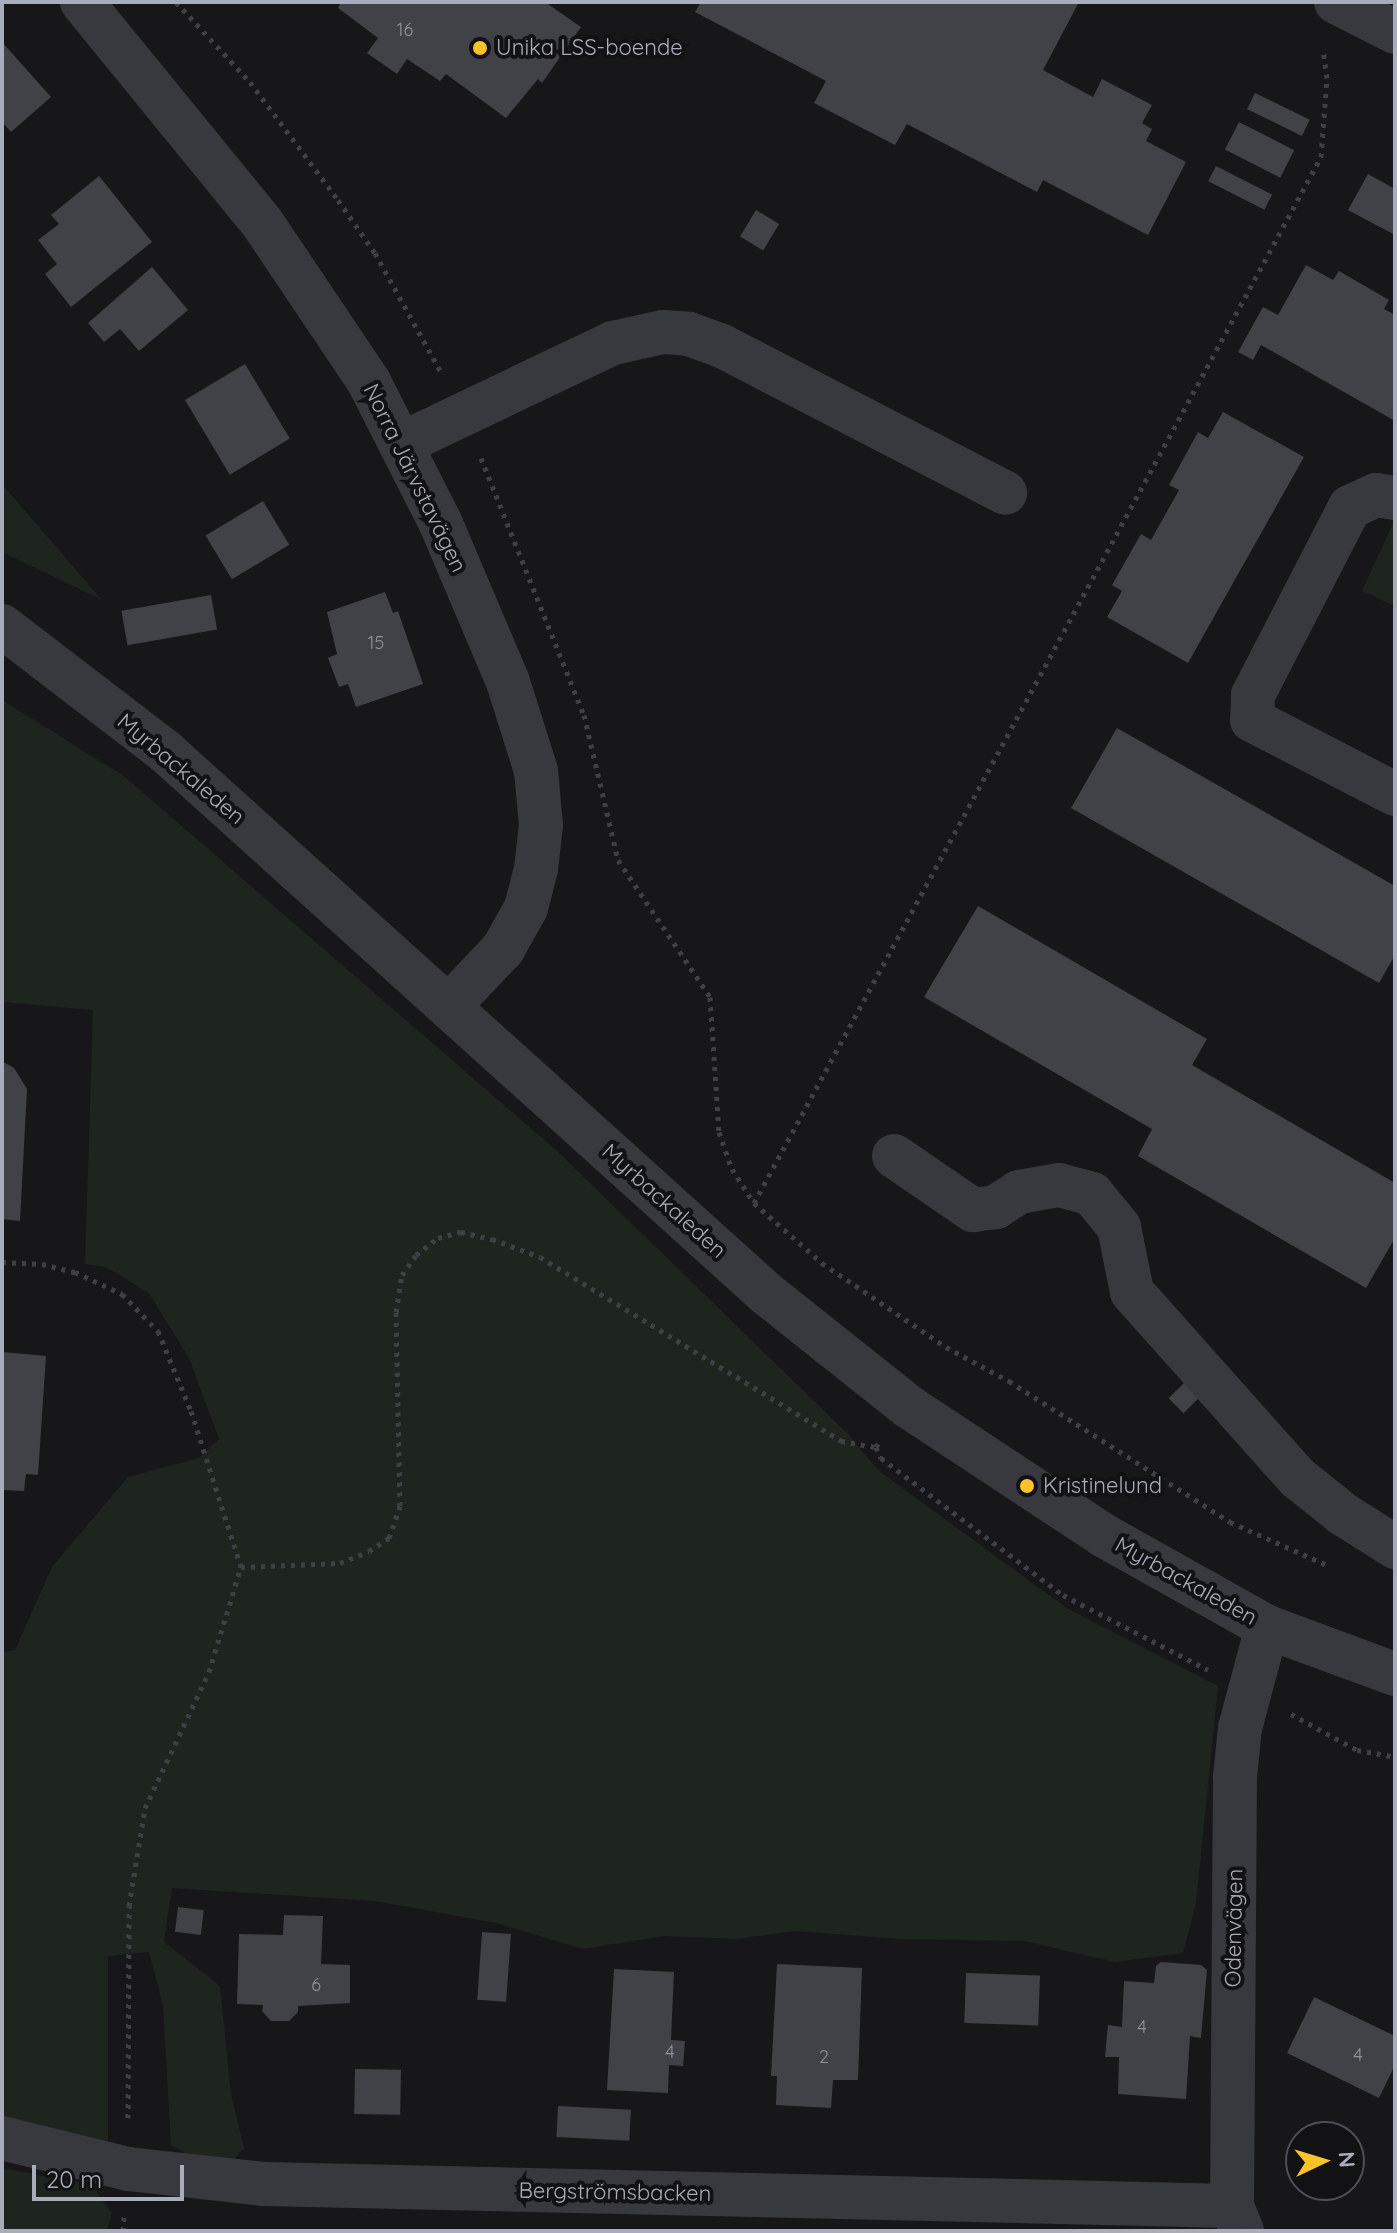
<!DOCTYPE html>
<meta charset="utf-8">
<style>
body{margin:0}
#map{position:relative;width:1397px;height:2233px;overflow:hidden;background:#17171a;font-family:Quicksand,sans-serif}
div>[style]{position:absolute}
.green>*{inset:0;background:#1d251e}
.building>*{inset:0;background:#414247;transform-origin:0 0}
.path>*{height:5px;margin-top:-2.5px;transform-origin:0;background:repeating-linear-gradient(90deg,#3e4046 0 4px,transparent 0 10px)}
.minor>*{height:44px;margin:-22px;padding:0 22px;transform-origin:22px;border-radius:22px;background:#38393f}
.dots>*{width:22px;height:22px;translate:-50% -50%;box-sizing:border-box;border:4px solid #121215;border-radius:50%}
span{translate:-50% -50%;white-space:nowrap;text-align:center;line-height:1.15;-webkit-text-stroke:8px #121215;paint-order:stroke}
.number-label{font-size:18px;color:#8f929d}
.number-label span{-webkit-text-stroke-width:0}
.poi-label{font-size:22px;color:#a9adba}
.left{translate:0 -50%;text-align:left}
.street-label{font-size:22px;color:#a9adba}
.frame{position:absolute;inset:0;border:4px solid #a9adba;pointer-events:none}
.north{position:absolute;left:1285px;top:2121px;width:80px;height:80px;box-sizing:border-box;background:#121215;border:2px solid #4e5057;border-radius:50%;rotate:86deg;font-size:22px;font-weight:700;line-height:32px;text-align:center;color:#a9adba}
.north::after{content:'';display:block;margin:auto;width:28px;height:36px;background:#fdc22c;clip-path:polygon(50% 0,100% 100%,50% 72%,0 100%)}
.scale{position:absolute;left:32px;top:2165px;width:152px;height:36px;box-sizing:border-box;border:4px solid #a9adba;border-top:0;padding-left:10px;font-size:24px;line-height:28px;white-space:nowrap;color:#a9adba;-webkit-text-stroke:6px #121215;paint-order:stroke}
</style>
<div id="map">
<div class="green">
<div style="clip-path:polygon(2px 484px,102px 600px,2px 552px)"></div>
<div style="clip-path:polygon(1394px 521px,1395px 521px,1395px 606px,1362px 591px)"></div>
<div style="clip-path:polygon(2px 700px,125px 777px,557px 1151px,849px 1435px,879px 1471px,1068px 1609px,1218px 1686px,1196px 1903px,1183px 1953px,1115px 1962px,1024px 1941px,900px 1939px,795px 1931px,736px 1939px,663px 1936px,583px 1949px,496px 1923px,375px 1901px,172px 1888px,164px 1942px,220px 1986px,231px 2094px,244px 2148px,231px 2163px,194px 2158px,171px 2145px,163px 2006px,149px 1952px,108px 1956px,108px 2149px,2px 2118px,2px 1652px,15px 1650px,52px 1567px,128px 1477px,199px 1458px,219px 1439px,189px 1358px,149px 1293px,106px 1267px,85px 1264px,93px 1010px,2px 1002px)"></div>
<div style="clip-path:polygon(2px 2168px,91px 2185px,112px 2213px,107px 2231px,2px 2231px)"></div>
</div>
<div class="building">
<div style="clip-path:polygon(341px 2px,545px 2px,581px 27px,542px 83px,538px 79px,506px 118px,446px 74px,440px 81px,407px 59px,397px 74px,367px 53px,378px 38px,338px 8px)"></div>
<div style="clip-path:polygon(701px 2px,1079px 2px,1043px 70px,1093px 97px,1102px 79px,1152px 105px,1142px 123px,1152px 129px,1146px 141px,1186px 162px,1148px 235px,1043px 180px,1037px 192px,907px 124px,895px 145px,814px 103px,826px 81px,695px 12px)"></div>
<div style="clip-path:polygon(2px 42px,51px 97px,11px 132px,2px 122px)"></div>
<div style="left:1255px;top:93px;width:61px;height:18px;rotate:26deg"></div>
<div style="left:1239px;top:122px;width:62px;height:31px;rotate:27deg"></div>
<div style="left:1216px;top:166px;width:63px;height:17px;rotate:27deg"></div>
<div style="clip-path:polygon(1368px 174px,1395px 189px,1395px 235px,1348px 210px)"></div>
<div style="clip-path:polygon(99px 176px,152px 242px,71px 307px,45px 274px,57px 264px,38px 240px,59px 224px,51px 215px)"></div>
<div style="left:756px;top:210px;width:27px;height:31px;rotate:31deg"></div>
<div style="clip-path:polygon(1306px 265px,1333px 280px,1339px 271px,1389px 300px,1384px 309px,1395px 315px,1395px 421px,1261px 345px,1253px 360px,1238px 352px,1263px 307px,1278px 315px)"></div>
<div style="clip-path:polygon(152px 267px,188px 310px,139px 351px,120px 329px,104px 342px,88px 323px)"></div>
<div style="left:245px;top:364px;width:87px;height:70px;rotate:59deg"></div>
<div style="clip-path:polygon(1223px 412px,1304px 457px,1188px 663px,1107px 617px,1122px 591px,1112px 585px,1141px 534px,1151px 540px,1179px 490px,1169px 485px,1198px 432px,1208px 438px)"></div>
<div style="left:263px;top:501px;width:51px;height:67px;rotate:59deg"></div>
<div style="clip-path:polygon(385px 592px,393px 613px,398px 611px,423px 684px,356px 707px,348px 684px,339px 687px,328px 658px,337px 654px,327px 612px)"></div>
<div style="left:211px;top:595px;width:35px;height:91px;rotate:80deg"></div>
<div style="clip-path:polygon(1117px 728px,1395px 886px,1395px 955px,1379px 983px,1071px 808px)"></div>
<div style="clip-path:polygon(978px 906px,1207px 1039px,1192px 1065px,1395px 1183px,1395px 1238px,1366px 1288px,1138px 1156px,1152px 1129px,924px 997px)"></div>
<div style="clip-path:polygon(2px 1061px,14px 1068px,27px 1089px,20px 1221px,2px 1219px)"></div>
<div style="clip-path:polygon(2px 1352px,46px 1356px,38px 1475px,26px 1474px,24px 1491px,2px 1490px)"></div>
<div style="left:1197px;top:1370px;width:21px;height:40px;rotate:45deg"></div>
<div style="left:178px;top:1907px;width:26px;height:25px;rotate:7deg"></div>
<div style="clip-path:polygon(284px 1915px,323px 1916px,321px 1964px,350px 1965px,350px 2003px,298px 2006px,298px 2012px,289px 2021px,271px 2021px,262px 2011px,263px 2005px,237px 2004px,239px 1934px,283px 1935px)"></div>
<div style="left:482px;top:1932px;width:29px;height:68px;rotate:4deg"></div>
<div style="clip-path:polygon(1161px 1962px,1201px 1965px,1207px 1970px,1201px 2038px,1190px 2036px,1186px 2099px,1118px 2094px,1119px 2057px,1105px 2057px,1108px 2025px,1122px 2027px,1124px 1981px,1154px 1983px,1156px 1966px)"></div>
<div style="clip-path:polygon(777px 1964px,862px 1968px,858px 2080px,833px 2080px,831px 2108px,776px 2105px,777px 2076px,771px 2076px)"></div>
<div style="clip-path:polygon(614px 1969px,674px 1972px,671px 2040px,685px 2041px,683px 2066px,669px 2065px,668px 2093px,607px 2090px)"></div>
<div style="left:966px;top:1973px;width:74px;height:50px;rotate:2deg"></div>
<div style="clip-path:polygon(1314px 1997px,1395px 2036px,1395px 2065px,1379px 2098px,1287px 2053px)"></div>
<div style="left:355px;top:2069px;width:46px;height:45px;rotate:1deg"></div>
<div style="left:558px;top:2106px;width:73px;height:31px;rotate:3deg"></div>
</div>
<div class="path">
<div style="left:176px;top:2px;width:109px;rotate:47.2deg"></div>
<div style="left:250px;top:82px;width:147px;rotate:53.3deg"></div>
<div style="left:338px;top:200px;width:65px;rotate:55.1deg"></div>
<div style="left:375px;top:253px;width:136px;rotate:61deg"></div>
<div style="left:481px;top:458px;width:277px;rotate:68.2deg"></div>
<div style="left:584px;top:715px;width:149px;rotate:76.8deg"></div>
<div style="left:618px;top:860px;width:165px;rotate:56.1deg"></div>
<div style="left:710px;top:997px;width:135px;rotate:86.2deg"></div>
<div style="left:719px;top:1132px;width:39px;rotate:71deg"></div>
<div style="left:732px;top:1169px;width:40px;rotate:57.1deg"></div>
<div style="left:754px;top:1203px;width:1190px;rotate:-61.54deg"></div>
<div style="left:1321px;top:157px;width:79px;rotate:-85.7deg"></div>
<div style="left:1327px;top:78px;width:27px;rotate:-98deg"></div>
<div style="left:754px;top:1203px;width:91px;rotate:41.4deg"></div>
<div style="left:822px;top:1263px;width:150px;rotate:34.1deg"></div>
<div style="left:946px;top:1347px;width:72px;rotate:28.4deg"></div>
<div style="left:1009px;top:1381px;width:262px;rotate:32.5deg"></div>
<div style="left:1230px;top:1522px;width:104px;rotate:23.9deg"></div>
<div style="left:2px;top:1262px;width:40px;rotate:2.9deg"></div>
<div style="left:42px;top:1264px;width:34px;rotate:14deg"></div>
<div style="left:75px;top:1272px;width:52px;rotate:25.1deg"></div>
<div style="left:122px;top:1294px;width:52px;rotate:45.8deg"></div>
<div style="left:158px;top:1331px;width:87px;rotate:67.6deg"></div>
<div style="left:191px;top:1411px;width:164px;rotate:72.2deg"></div>
<div style="left:241px;top:1567px;width:99px;rotate:-2.3deg"></div>
<div style="left:340px;top:1563px;width:31px;rotate:-22deg"></div>
<div style="left:369px;top:1551px;width:24px;rotate:-33deg"></div>
<div style="left:389px;top:1538px;width:34px;rotate:-71deg"></div>
<div style="left:400px;top:1506px;width:194px;rotate:-91.2deg"></div>
<div style="left:396px;top:1312px;width:37px;rotate:-81deg"></div>
<div style="left:402px;top:1275px;width:24px;rotate:-55deg"></div>
<div style="left:416px;top:1255px;width:28px;rotate:-38deg"></div>
<div style="left:438px;top:1238px;width:24px;rotate:-15deg"></div>
<div style="left:461px;top:1232px;width:32px;rotate:13deg"></div>
<div style="left:492px;top:1239px;width:51px;rotate:20.6deg"></div>
<div style="left:540px;top:1257px;width:353px;rotate:31.4deg"></div>
<div style="left:841px;top:1441px;width:36px;rotate:10deg"></div>
<div style="left:876px;top:1447px;width:4px;rotate:-56deg"></div>
<div style="left:876px;top:1447px;width:12px;rotate:66deg"></div>
<div style="left:881px;top:1458px;width:228px;rotate:37deg"></div>
<div style="left:1063px;top:1595px;width:163px;rotate:27.3deg"></div>
<div style="left:1291px;top:1714px;width:75px;rotate:28.6deg"></div>
<div style="left:1357px;top:1750px;width:39px;rotate:10deg"></div>
<div style="left:128px;top:2118px;width:212px;rotate:-89.7deg"></div>
<div style="left:129px;top:1906px;width:99px;rotate:-80.7deg"></div>
<div style="left:145px;top:1808px;width:150px;rotate:-64.8deg"></div>
<div style="left:209px;top:1672px;width:110px;rotate:-73.1deg"></div>
<div style="left:123px;top:2231px;width:15px;rotate:-86deg"></div>
</div>
<div class="minor">
<div style="left:82px;top:2px;width:286px;rotate:50.8deg"></div>
<div style="left:263px;top:224px;width:190px;rotate:56.1deg"></div>
<div style="left:369px;top:382px;width:159px;rotate:63.1deg"></div>
<div style="left:441px;top:524px;width:172px;rotate:67deg"></div>
<div style="left:508px;top:682px;width:93px;rotate:72.5deg"></div>
<div style="left:536px;top:771px;width:54px;rotate:84.7deg"></div>
<div style="left:541px;top:825px;width:44px;rotate:96.5deg"></div>
<div style="left:536px;top:869px;width:40px;rotate:104.4deg"></div>
<div style="left:526px;top:908px;width:47px;rotate:119.3deg"></div>
<div style="left:503px;top:949px;width:79px;rotate:133.5deg"></div>
<div style="left:1336px;top:2px;width:66px;rotate:27deg"></div>
<div style="left:401px;top:444px;width:235px;rotate:-25.5deg"></div>
<div style="left:613px;top:343px;width:51px;rotate:-12.4deg"></div>
<div style="left:663px;top:332px;width:26px;rotate:4deg"></div>
<div style="left:689px;top:334px;width:35px;rotate:20deg"></div>
<div style="left:722px;top:346px;width:319px;rotate:27.4deg"></div>
<div style="left:1395px;top:498px;width:19px;rotate:-171deg"></div>
<div style="left:1376px;top:495px;width:29px;rotate:155deg"></div>
<div style="left:1350px;top:507px;width:212px;rotate:117.3deg"></div>
<div style="left:1253px;top:695px;width:25px;rotate:92deg"></div>
<div style="left:1252px;top:720px;width:161px;rotate:27.4deg"></div>
<div style="left:2px;top:626px;width:207px;rotate:37.5deg"></div>
<div style="left:166px;top:752px;width:809px;rotate:42.05deg"></div>
<div style="left:767px;top:1294px;width:181px;rotate:38.5deg"></div>
<div style="left:909px;top:1407px;width:232px;rotate:33.4deg"></div>
<div style="left:1103px;top:1535px;width:188px;rotate:29.3deg"></div>
<div style="left:1267px;top:1627px;width:136px;rotate:20.2deg"></div>
<div style="left:894px;top:1156px;width:96px;rotate:34.4deg"></div>
<div style="left:973px;top:1210px;width:23px;rotate:-7deg"></div>
<div style="left:996px;top:1207px;width:27px;rotate:-33deg"></div>
<div style="left:1019px;top:1192px;width:41px;rotate:-9.9deg"></div>
<div style="left:1059px;top:1185px;width:34px;rotate:15deg"></div>
<div style="left:1092px;top:1194px;width:43px;rotate:50.7deg"></div>
<div style="left:1119px;top:1227px;width:66px;rotate:78.7deg"></div>
<div style="left:1132px;top:1292px;width:249px;rotate:48.3deg"></div>
<div style="left:1298px;top:1478px;width:58px;rotate:38.7deg"></div>
<div style="left:1343px;top:1514px;width:62px;rotate:32.4deg"></div>
<div style="left:2px;top:2138px;width:130px;rotate:13.8deg"></div>
<div style="left:128px;top:2169px;width:137px;rotate:6.3deg"></div>
<div style="left:264px;top:2184px;width:968px;rotate:1.3deg"></div>
<div style="left:1242px;top:2231px;width:27px;rotate:-112deg"></div>
<div style="left:1232px;top:2206px;width:429px;rotate:-89.6deg"></div>
<div style="left:1235px;top:1777px;width:49px;rotate:-84.2deg"></div>
<div style="left:1240px;top:1728px;width:105px;rotate:-75deg"></div>
</div>
<div class="dots">
<div style="left:480px;top:48px;background:#fdc22c"></div>
<div style="left:1027px;top:1486px;background:#fdc22c"></div>
</div>
<div class="number-label">
<span style="left:405px;top:30px">16</span>
<span style="left:376px;top:643px">15</span>
<span style="left:316px;top:1985px">6</span>
<span style="left:1142px;top:2027px">4</span>
<span style="left:670px;top:2052px">4</span>
<span style="left:1358px;top:2055px">4</span>
<span style="left:824px;top:2057px">2</span>
</div>
<div class="poi-label">
<span class="left" style="left:496px;top:48px">Unika LSS-boende</span>
<span class="left" style="left:1043px;top:1486px">Kristinelund</span>
</div>
<div class="street-label">
<span style="left:415px;top:478px;rotate:64deg">Norra Järvstavägen</span>
<span style="left:181px;top:769px;rotate:40deg">Myrbackaleden</span>
<span style="left:664px;top:1201px;rotate:42deg">Myrbackaleden</span>
<span style="left:1186px;top:1581px;rotate:29deg">Myrbackaleden</span>
<span style="left:1234px;top:1928px;rotate:-89deg">Odenvägen</span>
<span style="left:615px;top:2192px;rotate:1deg">Bergströmsbacken</span>
</div>
<div class="frame"></div>
<div class="north">N</div>
<div class="scale">20 m</div>
</div>
